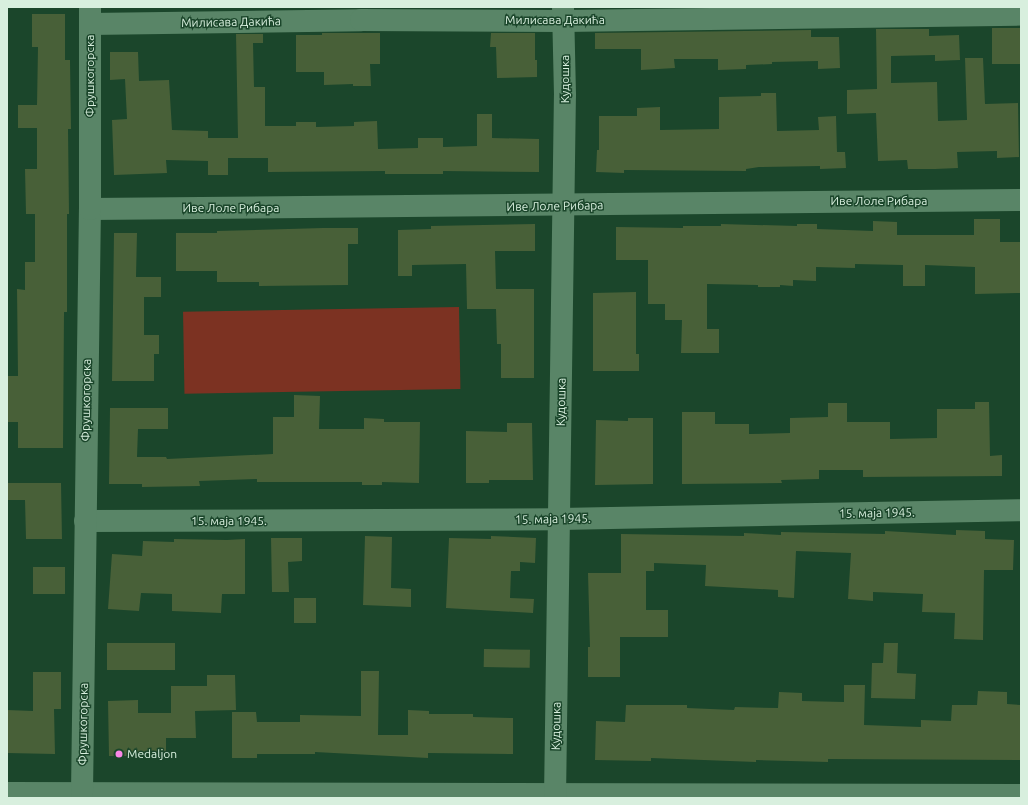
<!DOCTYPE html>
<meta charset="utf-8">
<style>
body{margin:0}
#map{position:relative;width:1028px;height:805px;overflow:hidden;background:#1b462b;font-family:Ubuntu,sans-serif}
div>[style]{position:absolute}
.green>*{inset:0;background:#7c3222;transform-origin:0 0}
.building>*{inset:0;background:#486038;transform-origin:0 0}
.minor>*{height:22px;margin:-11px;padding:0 11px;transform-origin:11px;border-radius:11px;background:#598567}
.dots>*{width:11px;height:11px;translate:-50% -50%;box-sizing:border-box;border:2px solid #1b462b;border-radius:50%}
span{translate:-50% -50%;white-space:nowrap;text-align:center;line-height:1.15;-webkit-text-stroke:3px #1b462b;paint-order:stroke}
.street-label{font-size:12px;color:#d8efde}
.poi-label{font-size:12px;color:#d8efde}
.left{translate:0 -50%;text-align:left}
.frame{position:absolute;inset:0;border:8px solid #d8efde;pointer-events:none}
</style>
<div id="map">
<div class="green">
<div style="left:459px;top:307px;width:82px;height:276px;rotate:89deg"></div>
</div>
<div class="building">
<div style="clip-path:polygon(32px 14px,65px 14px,65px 60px,70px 60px,71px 129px,68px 129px,69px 214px,67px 214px,67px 312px,64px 312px,63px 448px,18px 448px,18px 422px,7px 422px,7px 376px,18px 376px,17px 289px,25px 290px,25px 262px,35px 262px,35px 214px,26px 214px,25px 169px,37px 169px,37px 128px,18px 128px,18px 105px,37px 105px,38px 47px,32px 47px)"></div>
<div style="left:992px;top:28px;width:29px;height:36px"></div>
<div style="clip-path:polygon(876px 29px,929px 29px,929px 36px,959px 35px,960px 60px,935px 61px,935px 55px,891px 56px,891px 83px,937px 82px,938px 121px,967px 120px,965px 58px,983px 58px,985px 104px,1018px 103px,1019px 157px,997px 158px,997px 151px,957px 152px,958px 168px,935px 169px,908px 169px,907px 160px,878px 161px,876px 113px,847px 114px,847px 90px,877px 89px)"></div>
<div style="clip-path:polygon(811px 30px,811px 37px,839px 37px,840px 68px,818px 69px,818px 61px,772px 62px,772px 64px,746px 65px,746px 69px,718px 70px,718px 59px,674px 59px,675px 68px,641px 70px,641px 49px,595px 49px,595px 33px)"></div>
<div style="clip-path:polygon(322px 33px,380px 33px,380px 64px,370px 64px,371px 86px,353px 86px,353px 84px,324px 85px,324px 72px,296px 72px,296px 35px,322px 35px)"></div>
<div style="clip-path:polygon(491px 33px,535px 33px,535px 60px,537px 60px,537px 77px,497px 78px,496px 47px,490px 47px)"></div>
<div style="clip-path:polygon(236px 34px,263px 34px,263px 43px,253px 43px,254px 87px,265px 87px,265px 126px,296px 126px,296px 122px,316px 122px,316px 127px,354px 126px,354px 122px,377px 121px,378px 149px,418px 148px,418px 138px,443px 138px,443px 147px,477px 146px,477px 114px,492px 114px,492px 138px,539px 139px,539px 172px,443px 171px,443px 174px,385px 174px,385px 171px,268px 172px,268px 158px,228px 158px,228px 175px,208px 175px,208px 161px,166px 160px,167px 173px,114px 175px,112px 120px,127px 119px,125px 79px,110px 80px,110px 52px,138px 52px,139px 81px,169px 80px,172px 130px,208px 131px,208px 138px,238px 138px)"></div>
<div style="clip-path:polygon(761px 93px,776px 93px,777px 131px,819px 130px,818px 117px,836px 116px,837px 152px,845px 152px,846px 168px,820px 169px,820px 166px,759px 167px,746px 169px,746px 171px,624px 170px,624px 173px,596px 172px,597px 150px,599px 150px,599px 116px,637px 116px,637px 108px,660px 107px,660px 130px,719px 129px,719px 97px,761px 96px)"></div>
<div style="clip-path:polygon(974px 219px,1000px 219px,1000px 242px,1021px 242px,1021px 293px,975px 294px,975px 267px,925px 265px,925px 286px,903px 286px,903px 265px,855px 264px,855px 268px,816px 267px,816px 281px,793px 280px,793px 286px,780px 285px,780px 287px,758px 287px,758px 285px,707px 284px,707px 329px,719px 329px,719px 353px,681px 353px,682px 320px,665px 320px,665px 304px,648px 304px,648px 260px,616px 260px,616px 227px,683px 228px,683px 226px,721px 226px,721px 224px,797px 226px,797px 224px,817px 224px,817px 229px,873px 231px,873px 221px,897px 222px,897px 235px,974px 235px)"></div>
<div style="clip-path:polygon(535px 224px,535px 251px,495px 251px,496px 289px,534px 289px,534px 378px,501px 378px,501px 344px,497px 344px,496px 309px,467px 309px,466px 264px,412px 265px,412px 276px,398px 276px,398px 230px,431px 229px,431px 226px)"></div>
<div style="clip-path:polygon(323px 228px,358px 228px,358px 244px,348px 244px,348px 285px,259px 286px,259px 282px,217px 282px,217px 271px,176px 271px,176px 233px,217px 233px,217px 231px)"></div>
<div style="clip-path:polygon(114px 233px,137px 233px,136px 277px,161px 277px,161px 297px,144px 297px,144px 335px,159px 335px,159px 354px,154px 354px,154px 381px,112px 381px)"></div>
<div style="clip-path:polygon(636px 292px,636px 354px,639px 354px,639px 371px,593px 371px,593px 293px)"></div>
<div style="clip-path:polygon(294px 395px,320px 396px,319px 429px,364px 429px,364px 418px,384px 419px,384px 422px,420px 422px,419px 483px,382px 482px,382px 485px,362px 485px,362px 482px,257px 482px,257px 479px,199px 481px,200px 486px,142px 487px,142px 484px,109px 484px,110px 408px,168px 408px,168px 429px,138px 429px,137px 457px,166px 457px,167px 459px,273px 454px,273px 417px,294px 417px)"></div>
<div style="clip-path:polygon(975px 402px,989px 402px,990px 456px,1002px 455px,1002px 476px,863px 477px,863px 470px,819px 470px,819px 479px,781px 480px,782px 483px,682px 484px,682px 412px,715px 412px,715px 424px,749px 424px,749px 434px,790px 433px,790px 418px,828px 417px,828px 403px,847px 403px,847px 422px,890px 422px,890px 439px,937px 438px,937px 409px,975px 409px)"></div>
<div style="clip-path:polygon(628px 418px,653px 418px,653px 484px,595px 485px,596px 420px,628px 421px)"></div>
<div style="clip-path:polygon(507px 423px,532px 423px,533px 480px,489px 480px,489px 483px,466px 483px,466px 431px,507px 432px)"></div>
<div style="clip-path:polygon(7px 483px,61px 483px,62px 539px,26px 539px,25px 500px,7px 500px)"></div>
<div style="clip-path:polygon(956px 530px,985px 531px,985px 539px,1014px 540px,1013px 570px,984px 570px,983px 640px,954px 639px,955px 613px,922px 612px,923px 594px,873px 592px,873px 601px,848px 599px,851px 553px,796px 551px,794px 598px,778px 597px,778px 590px,705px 586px,706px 565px,654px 563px,654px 571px,646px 571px,646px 610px,668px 610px,668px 637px,620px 637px,620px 677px,588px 677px,588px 647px,590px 647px,588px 573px,621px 573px,621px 534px,744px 536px,744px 533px,781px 535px,781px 532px,885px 534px,885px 531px,956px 535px)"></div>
<div style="clip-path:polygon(365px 536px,392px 537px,391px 588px,411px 589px,411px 607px,363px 605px)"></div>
<div style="clip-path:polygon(491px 536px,536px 538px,535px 563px,520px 562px,520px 571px,511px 571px,510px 598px,534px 599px,533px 613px,446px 608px,449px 538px,491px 539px)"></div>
<div style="clip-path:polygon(271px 538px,302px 538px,302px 561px,288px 562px,289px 592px,272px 592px)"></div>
<div style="clip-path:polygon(174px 539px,227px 540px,245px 539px,245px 594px,222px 594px,221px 613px,172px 611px,172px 594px,141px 593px,139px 611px,108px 609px,112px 554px,142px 556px,143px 541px,174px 542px)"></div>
<div style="left:33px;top:567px;width:32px;height:27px"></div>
<div style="left:294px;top:598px;width:22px;height:25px"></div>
<div style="left:175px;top:643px;width:27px;height:68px;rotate:90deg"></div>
<div style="clip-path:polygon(884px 643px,898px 643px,897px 673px,916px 674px,915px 699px,871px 698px,872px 663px,883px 663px)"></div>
<div style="left:484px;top:649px;width:46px;height:18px;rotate:1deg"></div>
<div style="clip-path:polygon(361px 671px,379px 671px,378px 735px,408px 735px,408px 710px,429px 711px,429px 714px,473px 714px,473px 717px,513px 718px,513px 754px,428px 753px,428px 758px,315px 752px,315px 754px,257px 754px,257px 758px,232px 758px,232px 712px,256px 712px,257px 722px,300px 722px,300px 715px,361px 716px)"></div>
<div style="clip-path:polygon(33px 672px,61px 672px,61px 709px,54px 709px,55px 754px,7px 753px,7px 710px,33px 711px)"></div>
<div style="clip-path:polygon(207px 675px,235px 675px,236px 710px,195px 711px,196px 738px,166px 738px,166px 753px,139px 753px,139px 756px,109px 756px,108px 701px,138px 700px,138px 713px,171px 713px,171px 686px,207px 686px)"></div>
<div style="clip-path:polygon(844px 685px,865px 685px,864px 725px,921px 727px,921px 720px,951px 721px,952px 705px,977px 705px,978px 691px,1007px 692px,1007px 704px,1021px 705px,1021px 760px,828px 759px,828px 762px,756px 760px,756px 762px,651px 758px,651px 761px,595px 760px,596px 721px,625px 722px,626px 705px,687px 705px,687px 708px,734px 710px,735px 707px,778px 708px,779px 692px,802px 693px,802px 701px,844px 702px)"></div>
</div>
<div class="minor">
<div style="left:90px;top:24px;width:271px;rotate:-0.8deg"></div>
<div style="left:361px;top:20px;width:203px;rotate:0.3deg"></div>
<div style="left:564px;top:21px;width:457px;rotate:-0.8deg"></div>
<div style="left:90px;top:209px;width:931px;rotate:-0.55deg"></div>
<div style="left:85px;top:521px;width:475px;rotate:-0.2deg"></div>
<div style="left:560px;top:519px;width:461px;rotate:-1.1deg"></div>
<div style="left:7px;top:793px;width:1014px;rotate:0.11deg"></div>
<div style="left:82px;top:793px;width:584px;rotate:-89.22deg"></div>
<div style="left:90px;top:209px;width:202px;rotate:-90deg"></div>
<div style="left:555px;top:798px;width:703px;rotate:-89.19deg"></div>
<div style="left:565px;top:95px;width:88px;rotate:-91.3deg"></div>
</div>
<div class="dots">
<div style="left:119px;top:754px;background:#fa87e7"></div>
</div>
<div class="street-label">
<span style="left:555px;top:20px">Милисава Дакића</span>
<span style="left:231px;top:22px;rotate:-1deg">Милисава Дакића</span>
<span style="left:90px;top:76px;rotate:-90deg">Фрушкогорска</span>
<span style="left:565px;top:79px;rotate:-90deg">Кудошка</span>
<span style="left:879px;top:201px">Иве Лоле Рибара</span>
<span style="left:555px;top:206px;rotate:-1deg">Иве Лоле Рибара</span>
<span style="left:231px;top:208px">Иве Лоле Рибара</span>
<span style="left:86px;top:400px;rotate:-89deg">Фрушкогорска</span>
<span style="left:561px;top:402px;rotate:-89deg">Кудошка</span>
<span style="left:877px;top:513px;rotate:-1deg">15. маја 1945.</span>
<span style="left:553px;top:519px;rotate:-1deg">15. маја 1945.</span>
<span style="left:229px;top:521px">15. маја 1945.</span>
<span style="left:83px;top:724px;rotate:-89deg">Фрушкогорска</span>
<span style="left:556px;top:726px;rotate:-89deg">Кудошка</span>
</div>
<div class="poi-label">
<span class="left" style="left:127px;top:754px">Medaljon</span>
</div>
<div class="frame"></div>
</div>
